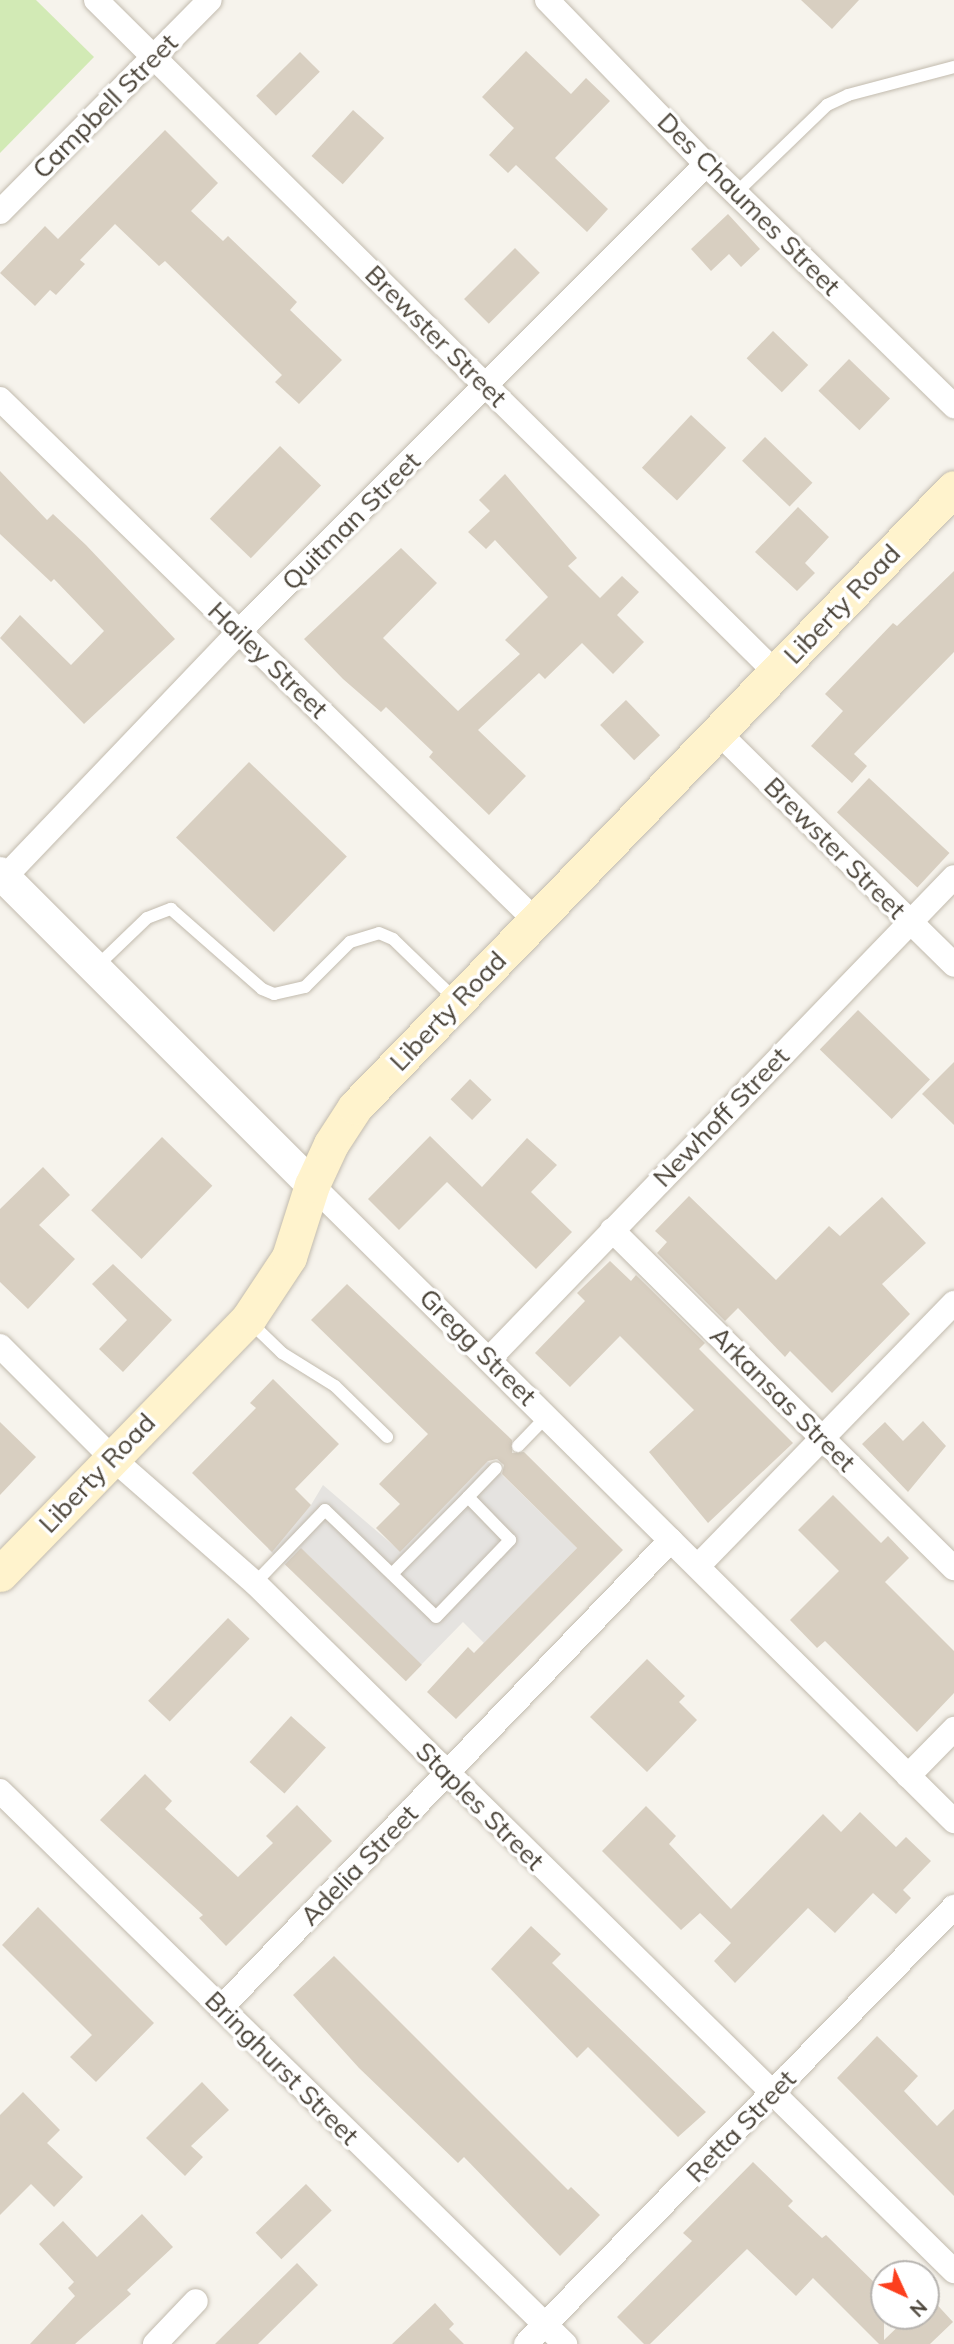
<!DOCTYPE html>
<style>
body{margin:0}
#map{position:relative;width:954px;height:2344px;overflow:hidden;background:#f6f3ec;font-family:Mulish,sans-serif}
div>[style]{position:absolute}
.green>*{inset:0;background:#d2eab5}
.parking>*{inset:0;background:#e5e3e0}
.building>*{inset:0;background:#d8cfc1;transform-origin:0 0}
.roads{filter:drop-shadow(0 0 2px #c2bbae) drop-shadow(0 0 2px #c2bbae)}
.service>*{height:12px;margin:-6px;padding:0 6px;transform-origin:6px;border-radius:6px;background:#fff}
.minor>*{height:24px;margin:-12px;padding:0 12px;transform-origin:12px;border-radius:12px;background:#fff}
.tertiary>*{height:32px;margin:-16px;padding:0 16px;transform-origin:16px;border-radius:16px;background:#fff}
.secondary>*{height:35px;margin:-17.5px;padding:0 17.5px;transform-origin:17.5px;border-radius:17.5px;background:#fff3cd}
span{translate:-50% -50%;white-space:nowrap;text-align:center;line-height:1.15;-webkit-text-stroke:7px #fff;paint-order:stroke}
.street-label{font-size:26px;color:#4b4439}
.north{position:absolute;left:870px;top:2260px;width:70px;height:70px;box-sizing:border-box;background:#fff;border:2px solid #b7b4b0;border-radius:50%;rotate:135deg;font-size:19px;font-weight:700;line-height:28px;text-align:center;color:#4b4439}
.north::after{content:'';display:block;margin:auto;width:24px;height:32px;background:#fc3f1d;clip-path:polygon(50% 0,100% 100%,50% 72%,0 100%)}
</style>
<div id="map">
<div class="green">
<div style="clip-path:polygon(0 0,36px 0,94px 57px,0 153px)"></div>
</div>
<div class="parking">
<div style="clip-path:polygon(488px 1461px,577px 1548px,484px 1643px,463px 1622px,421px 1665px,306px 1553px,290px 1569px,268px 1549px,311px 1505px,323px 1485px,400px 1551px)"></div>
</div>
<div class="building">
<div style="clip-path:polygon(801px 0,859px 0,832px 29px)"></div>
<div style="clip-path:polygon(526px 51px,571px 94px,586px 78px,610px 101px,555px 158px,608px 209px,587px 232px,516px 165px,508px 173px,489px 155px,514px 128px,482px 97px)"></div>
<div style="left:300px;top:52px;width:28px;height:62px;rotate:45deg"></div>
<div style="left:353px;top:110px;width:42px;height:62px;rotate:42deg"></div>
<div style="clip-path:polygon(165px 130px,218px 183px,191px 211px,223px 241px,228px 236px,297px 302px,290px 310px,342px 360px,299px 404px,275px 382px,282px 375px,165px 261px,159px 266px,115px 224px,80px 260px,85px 264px,56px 295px,50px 290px,35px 306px,0 273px,45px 226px,58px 239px)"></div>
<div style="clip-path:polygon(728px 214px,760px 249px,741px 267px,729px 254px,711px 271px,691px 249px)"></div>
<div style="left:515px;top:248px;width:35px;height:72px;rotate:45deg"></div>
<div style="left:773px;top:331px;width:49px;height:38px;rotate:44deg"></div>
<div style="left:849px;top:359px;width:57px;height:44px;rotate:44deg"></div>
<div style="left:691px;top:415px;width:48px;height:72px;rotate:43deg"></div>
<div style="left:765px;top:437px;width:66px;height:33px;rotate:44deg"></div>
<div style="left:280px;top:446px;width:57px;height:101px;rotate:44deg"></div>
<div style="clip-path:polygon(0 471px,47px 520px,53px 514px,86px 545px,175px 639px,84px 724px,0 638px,20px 615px,71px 665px,104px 631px,54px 579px,51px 582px,0 534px)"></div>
<div style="clip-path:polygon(505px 474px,577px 558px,568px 566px,600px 598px,622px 576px,639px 592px,617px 615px,644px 642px,613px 674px,582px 643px,545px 679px,539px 673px,478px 730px,526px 776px,489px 815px,429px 757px,433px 752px,386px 707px,381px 712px,343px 679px,304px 639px,401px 548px,437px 583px,383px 638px,458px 711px,520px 654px,505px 640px,548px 597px,495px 540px,486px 549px,468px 532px,490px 511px,479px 500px)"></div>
<div style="clip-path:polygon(798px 507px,829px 537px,805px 563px,815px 573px,797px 591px,755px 552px)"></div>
<div style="clip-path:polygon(954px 571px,954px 652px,854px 754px,867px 766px,852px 783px,811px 746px,843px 711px,825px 694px,893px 623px,897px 626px)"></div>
<div style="left:626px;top:700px;width:49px;height:36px;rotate:46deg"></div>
<div style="left:249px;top:762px;width:136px;height:105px;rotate:44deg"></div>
<div style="left:869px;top:778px;width:110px;height:47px;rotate:43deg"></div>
<div style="left:858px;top:1010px;width:100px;height:55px;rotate:44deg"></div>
<div style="clip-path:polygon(954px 1062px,954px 1125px,922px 1094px)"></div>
<div style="left:470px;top:1079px;width:30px;height:28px;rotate:44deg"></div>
<div style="clip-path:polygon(430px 1136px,482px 1187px,527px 1138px,557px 1165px,531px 1192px,572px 1232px,536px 1269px,447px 1182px,399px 1230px,368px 1199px)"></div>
<div style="left:162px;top:1137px;width:70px;height:102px;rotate:44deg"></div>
<div style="clip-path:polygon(43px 1167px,70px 1195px,39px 1225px,75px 1259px,28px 1309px,0 1282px,0 1209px)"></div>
<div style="clip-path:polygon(689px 1196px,776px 1280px,829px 1226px,840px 1236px,882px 1197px,926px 1243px,882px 1284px,910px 1314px,832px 1393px,790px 1351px,785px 1357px,738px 1308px,725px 1321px,657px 1253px,667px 1242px,655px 1231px)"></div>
<div style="clip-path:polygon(610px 1261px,631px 1281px,636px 1275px,705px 1343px,699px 1349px,793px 1443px,708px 1523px,649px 1452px,694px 1410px,620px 1336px,570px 1387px,535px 1353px,585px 1301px,577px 1293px)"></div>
<div style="clip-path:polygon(113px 1264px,172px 1320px,123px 1372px,99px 1349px,127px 1320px,92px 1284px)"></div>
<div style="clip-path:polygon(347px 1284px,512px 1440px,512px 1453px,524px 1452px,623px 1550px,456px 1719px,427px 1692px,468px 1647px,474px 1653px,577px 1548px,502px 1474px,504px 1465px,497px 1459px,488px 1461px,400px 1552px,376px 1528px,400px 1504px,379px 1484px,428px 1434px,311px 1320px)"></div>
<div style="clip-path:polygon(273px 1379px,339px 1444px,295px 1489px,311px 1505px,272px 1552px,192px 1473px,256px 1408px,250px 1403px)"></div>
<div style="clip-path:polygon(923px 1421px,946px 1446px,908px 1492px,862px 1444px,885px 1422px,903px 1441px)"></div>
<div style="clip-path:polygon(0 1422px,36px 1457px,0 1495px)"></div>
<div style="clip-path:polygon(833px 1495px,881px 1543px,888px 1536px,909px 1558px,885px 1582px,954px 1651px,954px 1693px,917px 1732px,825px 1641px,817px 1648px,790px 1620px,839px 1571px,798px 1530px)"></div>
<div style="left:301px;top:1548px;width:168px;height:23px;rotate:44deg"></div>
<div style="left:228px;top:1618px;width:30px;height:115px;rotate:44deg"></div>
<div style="clip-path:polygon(647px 1659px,685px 1696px,679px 1702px,697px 1720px,647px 1772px,590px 1717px)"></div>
<div style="left:291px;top:1716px;width:47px;height:62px;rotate:42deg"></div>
<div style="clip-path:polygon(145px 1774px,172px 1801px,165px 1809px,238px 1877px,273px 1843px,266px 1836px,297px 1805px,332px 1841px,226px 1946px,199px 1918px,203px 1915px,100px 1820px)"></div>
<div style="clip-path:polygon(646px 1806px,676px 1836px,669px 1844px,731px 1909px,823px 1814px,841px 1832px,860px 1812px,896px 1847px,906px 1837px,931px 1861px,903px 1890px,911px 1898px,896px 1914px,873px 1893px,835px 1933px,808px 1908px,735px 1983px,714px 1961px,731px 1943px,700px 1913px,681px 1930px,602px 1851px)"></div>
<div style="clip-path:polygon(38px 1907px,154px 2023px,96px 2082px,70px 2057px,92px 2035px,2px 1945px)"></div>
<div style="clip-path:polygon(531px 1926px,561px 1954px,552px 1963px,706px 2112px,678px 2137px,588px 2047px,577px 2058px,491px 1969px)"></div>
<div style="clip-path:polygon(334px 1956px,568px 2190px,571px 2187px,600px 2215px,560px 2256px,464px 2157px,458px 2163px,359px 2068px,293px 1995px)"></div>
<div style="clip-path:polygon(877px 2036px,918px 2076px,904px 2091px,937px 2126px,954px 2109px,954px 2196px,837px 2078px)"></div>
<div style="clip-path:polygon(202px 2082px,229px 2110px,191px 2146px,203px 2157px,185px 2176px,146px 2138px)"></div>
<div style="clip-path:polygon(23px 2092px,60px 2130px,47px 2143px,83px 2177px,54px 2207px,31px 2184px,0 2215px,0 2115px)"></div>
<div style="clip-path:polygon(753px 2162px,793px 2201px,788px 2206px,822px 2238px,826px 2235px,884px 2292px,884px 2340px,909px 2316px,926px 2316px,930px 2297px,953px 2322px,930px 2344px,879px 2344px,813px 2278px,796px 2296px,747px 2249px,650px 2344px,644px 2344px,617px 2317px,692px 2241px,683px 2233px)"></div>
<div style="left:306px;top:2184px;width:37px;height:70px;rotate:46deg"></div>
<div style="clip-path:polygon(142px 2214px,173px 2247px,127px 2290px,131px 2294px,75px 2344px,30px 2344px,75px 2296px,68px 2288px,74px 2282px,39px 2244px,63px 2221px,97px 2257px)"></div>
<div style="clip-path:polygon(297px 2263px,318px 2285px,258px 2344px,215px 2344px)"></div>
<div style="clip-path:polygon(435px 2303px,454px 2324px,449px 2329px,464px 2344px,392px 2344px)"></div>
</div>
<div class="roads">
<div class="service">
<div style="left:736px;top:193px;width:127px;rotate:-44deg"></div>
<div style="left:827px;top:105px;width:23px;rotate:-25deg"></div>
<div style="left:848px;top:95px;width:110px;rotate:-14.8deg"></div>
<div style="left:95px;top:968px;width:72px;rotate:-43.9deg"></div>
<div style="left:147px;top:918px;width:26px;rotate:-21deg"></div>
<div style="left:171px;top:909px;width:121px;rotate:41.3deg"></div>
<div style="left:262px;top:989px;width:13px;rotate:23deg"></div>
<div style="left:274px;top:994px;width:32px;rotate:-13deg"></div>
<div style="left:305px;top:987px;width:64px;rotate:-45deg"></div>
<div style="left:350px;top:942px;width:30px;rotate:-17deg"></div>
<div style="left:379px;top:933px;width:15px;rotate:23deg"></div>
<div style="left:393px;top:939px;width:86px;rotate:44.1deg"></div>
<div style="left:250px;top:1322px;width:45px;rotate:44.1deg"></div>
<div style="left:282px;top:1353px;width:62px;rotate:31.9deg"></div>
<div style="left:335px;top:1386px;width:73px;rotate:44.4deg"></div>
<div style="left:518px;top:1446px;width:42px;rotate:-46deg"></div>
<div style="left:392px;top:1574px;width:108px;rotate:-45.4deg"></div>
<div style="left:255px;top:1583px;width:101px;rotate:-46.2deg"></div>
<div style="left:325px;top:1510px;width:154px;rotate:43.9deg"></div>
<div style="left:436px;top:1617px;width:107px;rotate:-46.1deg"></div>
<div style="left:510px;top:1540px;width:60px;rotate:-134.3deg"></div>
<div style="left:468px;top:1497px;width:40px;rotate:-46deg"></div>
</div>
<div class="minor">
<div style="left:96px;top:0;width:955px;rotate:44.7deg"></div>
<div style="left:547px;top:0;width:228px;rotate:45.9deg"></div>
<div style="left:706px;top:164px;width:347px;rotate:44.3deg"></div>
<div style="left:0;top:212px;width:298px;rotate:-45.3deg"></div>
<div style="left:0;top:399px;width:748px;rotate:44.24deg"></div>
<div style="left:717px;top:731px;width:333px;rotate:44.6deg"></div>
<div style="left:0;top:882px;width:346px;rotate:-46.3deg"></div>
<div style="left:239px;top:632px;width:661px;rotate:-45.06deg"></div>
<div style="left:312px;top:1185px;width:904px;rotate:44.73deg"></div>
<div style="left:612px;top:1230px;width:481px;rotate:44.7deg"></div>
<div style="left:0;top:1346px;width:157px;rotate:45deg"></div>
<div style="left:111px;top:1457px;width:191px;rotate:41.2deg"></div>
<div style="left:255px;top:1583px;width:981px;rotate:44.55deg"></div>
<div style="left:490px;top:1358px;width:668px;rotate:-46.03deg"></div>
<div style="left:698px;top:1566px;width:367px;rotate:-45.8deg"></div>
<div style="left:908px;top:1776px;width:66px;rotate:-45.6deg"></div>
<div style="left:0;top:1791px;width:791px;rotate:44.39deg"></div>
<div style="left:221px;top:2008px;width:649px;rotate:-46.12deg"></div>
<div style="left:155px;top:2344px;width:59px;rotate:-46.4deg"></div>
<div style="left:526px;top:2344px;width:612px;rotate:-45.6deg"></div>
</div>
<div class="tertiary">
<div style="left:0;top:873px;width:441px;rotate:45deg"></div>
</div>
<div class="secondary">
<div style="left:0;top:1574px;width:356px;rotate:-45.8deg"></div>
<div style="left:248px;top:1319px;width:74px;rotate:-56.5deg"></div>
<div style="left:289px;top:1257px;width:76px;rotate:-72.3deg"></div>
<div style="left:312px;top:1185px;width:45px;rotate:-65.1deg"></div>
<div style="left:331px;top:1144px;width:44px;rotate:-57deg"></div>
<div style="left:355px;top:1107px;width:861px;rotate:-45.94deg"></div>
</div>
</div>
<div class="street-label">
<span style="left:105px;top:106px;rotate:-45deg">Campbell Street</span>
<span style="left:749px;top:204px;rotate:45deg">Des Chaumes Street</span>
<span style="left:436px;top:336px;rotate:45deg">Brewster Street</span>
<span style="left:351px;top:521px;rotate:-45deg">Quitman Street</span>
<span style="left:842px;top:604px;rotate:-46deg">Liberty Road</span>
<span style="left:268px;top:660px;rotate:44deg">Hailey Street</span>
<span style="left:835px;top:848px;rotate:45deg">Brewster Street</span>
<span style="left:448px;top:1011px;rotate:-46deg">Liberty Road</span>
<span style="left:721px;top:1117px;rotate:-46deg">Newhoff Street</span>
<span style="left:478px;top:1347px;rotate:45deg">Gregg Street</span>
<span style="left:783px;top:1399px;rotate:45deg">Arkansas Street</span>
<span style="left:97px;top:1473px;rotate:-46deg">Liberty Road</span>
<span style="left:480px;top:1806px;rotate:45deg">Staples Street</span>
<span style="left:359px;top:1865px;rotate:-46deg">Adelia Street</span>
<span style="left:282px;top:2068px;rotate:45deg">Bringhurst Street</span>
<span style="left:741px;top:2126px;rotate:-46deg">Retta Street</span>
</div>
<div class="north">N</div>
</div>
